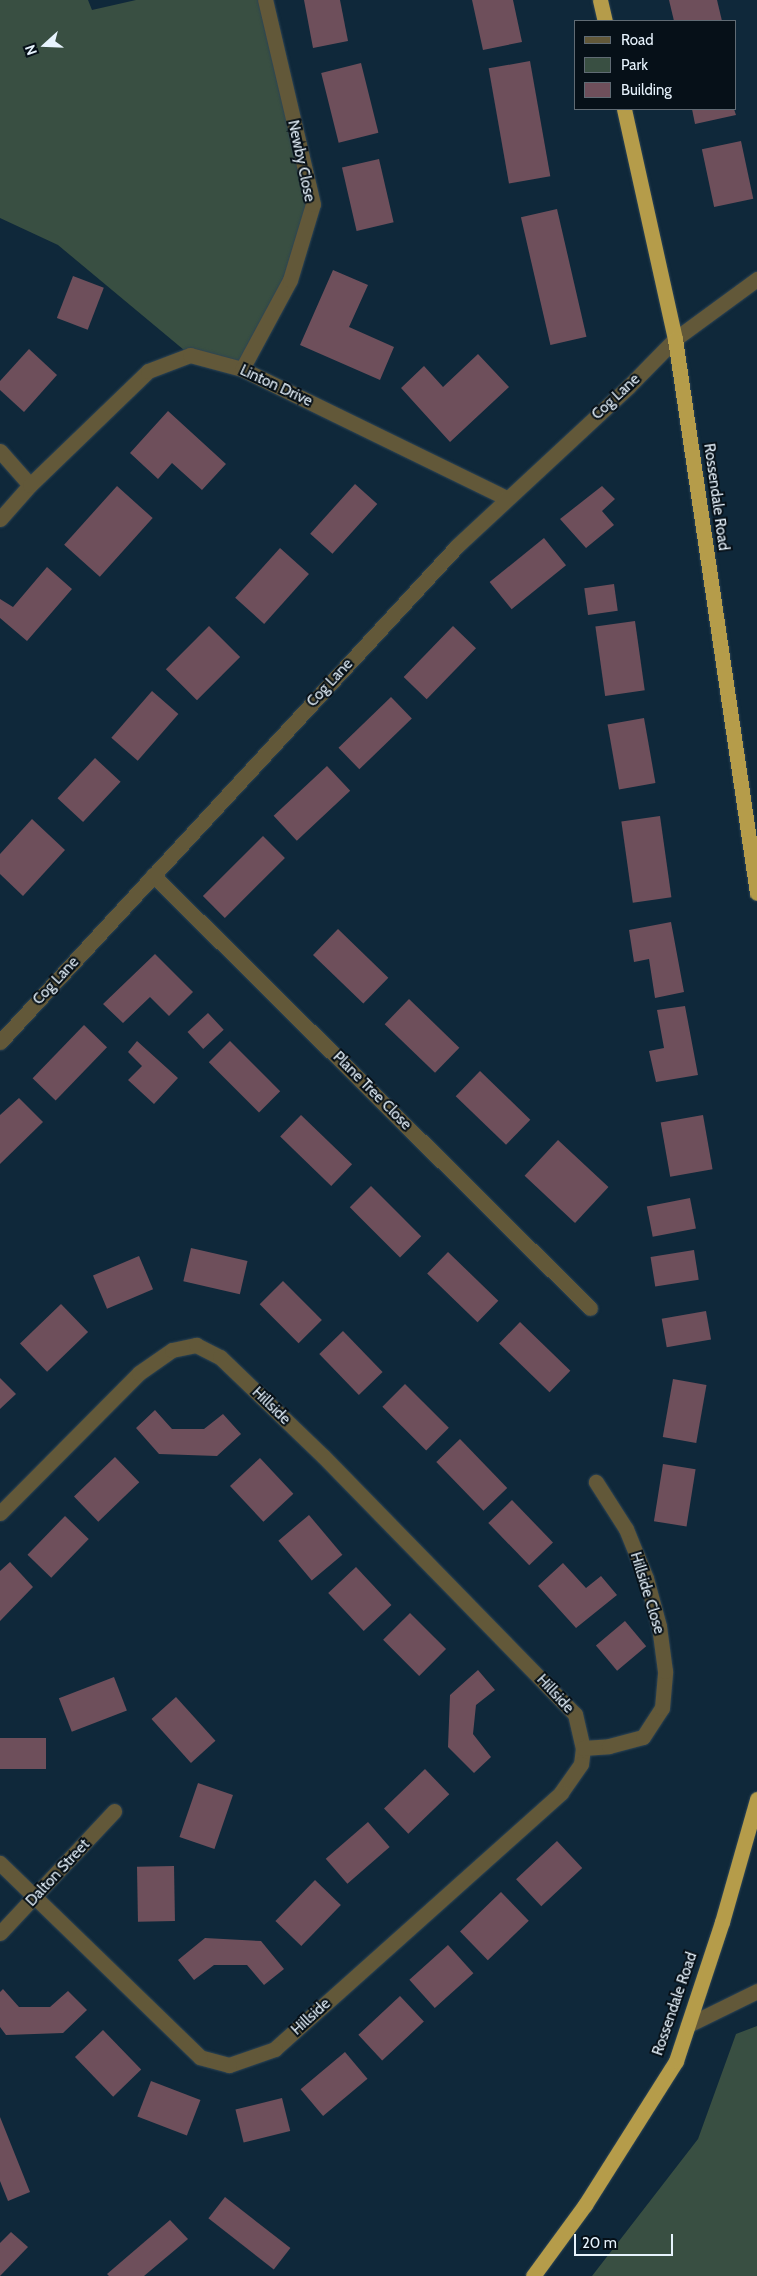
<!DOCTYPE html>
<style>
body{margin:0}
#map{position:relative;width:757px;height:2276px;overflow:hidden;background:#0f283a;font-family:Cabin,sans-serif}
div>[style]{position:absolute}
.green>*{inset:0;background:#394f42}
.building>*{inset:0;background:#6e4f5b;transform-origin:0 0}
.roads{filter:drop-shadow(0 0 1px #2d4455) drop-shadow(0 0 1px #2d4455)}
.minor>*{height:15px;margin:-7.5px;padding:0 7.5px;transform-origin:7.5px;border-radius:7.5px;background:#625839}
.highway>*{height:15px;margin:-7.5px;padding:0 7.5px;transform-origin:7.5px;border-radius:7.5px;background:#b59c4a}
span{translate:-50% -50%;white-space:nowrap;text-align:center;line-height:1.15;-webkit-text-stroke:4px #061018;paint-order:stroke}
.street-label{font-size:15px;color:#e7f3fd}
.legend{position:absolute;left:574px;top:20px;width:162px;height:90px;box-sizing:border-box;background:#061018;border:1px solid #606b74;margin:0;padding:6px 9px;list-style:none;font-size:15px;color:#e7f3fd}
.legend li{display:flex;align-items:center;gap:10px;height:25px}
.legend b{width:25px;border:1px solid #606b74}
.north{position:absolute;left:20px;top:20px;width:50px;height:50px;-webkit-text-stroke:4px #061018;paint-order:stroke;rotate:250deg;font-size:14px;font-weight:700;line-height:20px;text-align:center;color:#e7f3fd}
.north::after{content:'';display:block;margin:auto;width:18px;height:22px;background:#e7f3fd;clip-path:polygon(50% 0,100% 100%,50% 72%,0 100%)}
.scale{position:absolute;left:574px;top:2234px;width:99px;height:22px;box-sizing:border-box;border:2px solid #e7f3fd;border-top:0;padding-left:6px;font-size:15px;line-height:18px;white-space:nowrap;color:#e7f3fd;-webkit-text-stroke:4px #061018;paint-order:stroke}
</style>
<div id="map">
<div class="green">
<div style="clip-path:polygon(0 0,88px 0,92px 10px,136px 0,265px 0,313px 204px,290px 280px,242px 369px,190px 355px,58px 245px,0 218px)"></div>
<div style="clip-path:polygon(757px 2026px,757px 2276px,592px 2276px,698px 2139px,736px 2034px)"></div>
</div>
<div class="building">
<div style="clip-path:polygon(304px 0,340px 0,348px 41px,313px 48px)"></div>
<div style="clip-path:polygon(472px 0,513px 0,522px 42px,483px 50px)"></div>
<div style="clip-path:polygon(669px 0,717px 0,722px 21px,674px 21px)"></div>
<div style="left:530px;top:61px;width:117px;height:42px;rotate:80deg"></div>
<div style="left:361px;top:63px;width:72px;height:41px;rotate:76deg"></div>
<div style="clip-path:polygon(692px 109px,734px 109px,736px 115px,695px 124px)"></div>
<div style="left:741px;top:141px;width:59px;height:40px;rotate:78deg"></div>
<div style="left:379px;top:159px;width:65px;height:38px;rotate:77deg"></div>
<div style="left:557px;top:209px;width:131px;height:37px;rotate:77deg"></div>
<div style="clip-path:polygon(333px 270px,368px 285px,349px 327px,394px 347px,380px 380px,300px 345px)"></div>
<div style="left:73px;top:276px;width:33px;height:45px;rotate:21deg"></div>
<div style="clip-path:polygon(29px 349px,57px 375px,24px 412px,0 390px,0 381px)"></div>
<div style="clip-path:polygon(478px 354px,509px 387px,450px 442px,401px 388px,424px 366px,443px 387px)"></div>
<div style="clip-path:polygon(168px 411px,226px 464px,202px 490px,172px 463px,158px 479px,130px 453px)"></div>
<div style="left:355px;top:484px;width:30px;height:67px;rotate:42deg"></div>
<div style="left:117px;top:486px;width:48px;height:79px;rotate:42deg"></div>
<div style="clip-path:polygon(602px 486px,615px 499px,602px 511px,614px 525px,586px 548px,560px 519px)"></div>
<div style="left:544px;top:538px;width:35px;height:70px;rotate:51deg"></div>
<div style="left:280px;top:548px;width:39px;height:67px;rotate:42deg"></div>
<div style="clip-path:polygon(47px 567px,72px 589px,27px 641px,0 618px,0 599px,13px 607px)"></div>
<div style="left:614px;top:584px;width:27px;height:30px;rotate:82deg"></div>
<div style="left:635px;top:621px;width:70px;height:40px;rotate:82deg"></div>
<div style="left:209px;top:626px;width:44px;height:61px;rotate:45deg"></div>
<div style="left:453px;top:626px;width:32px;height:71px;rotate:44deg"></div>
<div style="left:152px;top:691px;width:35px;height:62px;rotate:41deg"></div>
<div style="left:391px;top:697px;width:30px;height:73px;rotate:46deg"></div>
<div style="left:644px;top:718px;width:66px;height:37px;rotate:80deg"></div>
<div style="left:95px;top:758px;width:35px;height:55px;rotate:43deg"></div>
<div style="left:327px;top:766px;width:34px;height:73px;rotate:47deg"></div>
<div style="left:660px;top:816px;width:82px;height:39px;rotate:82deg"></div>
<div style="clip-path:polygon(32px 819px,65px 850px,23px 896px,0 874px,0 854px)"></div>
<div style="left:263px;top:836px;width:31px;height:85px;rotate:45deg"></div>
<div style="clip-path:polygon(671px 922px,684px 992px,655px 998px,649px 959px,634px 962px,629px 930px)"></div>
<div style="left:338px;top:929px;width:70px;height:36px;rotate:44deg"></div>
<div style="clip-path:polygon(155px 954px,193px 992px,169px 1016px,150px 997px,123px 1023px,103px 1004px)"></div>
<div style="left:409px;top:999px;width:70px;height:35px;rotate:44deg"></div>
<div style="clip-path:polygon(685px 1006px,698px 1075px,656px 1082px,649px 1051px,664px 1048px,657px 1010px)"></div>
<div style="left:208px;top:1013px;width:23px;height:28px;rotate:47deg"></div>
<div style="left:84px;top:1025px;width:32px;height:74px;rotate:44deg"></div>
<div style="clip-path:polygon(137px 1041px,178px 1078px,154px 1104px,128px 1080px,142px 1066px,128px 1052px)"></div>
<div style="left:230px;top:1041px;width:71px;height:30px;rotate:45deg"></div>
<div style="left:480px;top:1071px;width:70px;height:35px;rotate:44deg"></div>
<div style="clip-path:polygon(19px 1098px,43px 1122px,0 1164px,0 1115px)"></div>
<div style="left:301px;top:1115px;width:71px;height:30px;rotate:44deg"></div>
<div style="left:703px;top:1115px;width:55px;height:43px;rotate:80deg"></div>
<div style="left:558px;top:1140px;width:69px;height:49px;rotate:43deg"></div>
<div style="left:371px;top:1186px;width:71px;height:30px;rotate:45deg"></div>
<div style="left:690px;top:1198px;width:31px;height:44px;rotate:79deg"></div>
<div style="left:191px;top:1248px;width:58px;height:34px;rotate:13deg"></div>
<div style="left:694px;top:1250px;width:30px;height:44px;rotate:81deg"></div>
<div style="left:448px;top:1252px;width:70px;height:30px;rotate:44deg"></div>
<div style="left:139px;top:1256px;width:36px;height:50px;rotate:67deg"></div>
<div style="left:283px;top:1281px;width:55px;height:33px;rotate:45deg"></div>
<div style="left:61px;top:1304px;width:39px;height:57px;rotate:46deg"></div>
<div style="left:706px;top:1311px;width:29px;height:45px;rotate:80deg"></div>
<div style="left:520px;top:1322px;width:70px;height:30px;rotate:44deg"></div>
<div style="left:343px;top:1331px;width:57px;height:33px;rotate:46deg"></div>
<div style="clip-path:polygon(0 1378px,16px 1394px,0 1409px)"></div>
<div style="left:673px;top:1379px;width:34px;height:59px;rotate:10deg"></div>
<div style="left:405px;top:1384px;width:62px;height:32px;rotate:45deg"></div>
<div style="clip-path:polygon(155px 1410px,172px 1429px,204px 1429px,223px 1414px,241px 1434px,217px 1456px,159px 1454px,136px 1428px)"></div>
<div style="left:460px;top:1439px;width:68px;height:33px;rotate:46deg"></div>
<div style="left:115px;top:1457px;width:35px;height:57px;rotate:46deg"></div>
<div style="left:260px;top:1458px;width:49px;height:41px;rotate:47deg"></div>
<div style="left:663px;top:1464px;width:33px;height:58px;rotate:9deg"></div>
<div style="left:512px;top:1500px;width:59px;height:33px;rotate:46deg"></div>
<div style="left:309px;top:1515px;width:52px;height:40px;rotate:50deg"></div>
<div style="left:65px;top:1516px;width:33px;height:54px;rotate:44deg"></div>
<div style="clip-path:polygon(10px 1562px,33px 1587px,0 1621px,0 1571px)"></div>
<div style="clip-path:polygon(563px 1563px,586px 1588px,601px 1576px,617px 1595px,576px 1628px,538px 1586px)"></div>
<div style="left:356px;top:1567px;width:52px;height:38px;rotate:47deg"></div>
<div style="left:410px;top:1613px;width:51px;height:38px;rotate:45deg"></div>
<div style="left:625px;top:1621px;width:33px;height:38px;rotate:50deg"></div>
<div style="clip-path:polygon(478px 1670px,495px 1690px,476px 1705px,473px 1734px,491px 1757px,474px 1773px,448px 1747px,450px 1695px)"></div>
<div style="left:114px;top:1677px;width:36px;height:59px;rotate:69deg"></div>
<div style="left:176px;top:1697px;width:59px;height:33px;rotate:48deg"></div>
<div style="left:0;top:1738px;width:46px;height:31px"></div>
<div style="left:425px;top:1769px;width:35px;height:57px;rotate:46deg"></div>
<div style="left:198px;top:1783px;width:37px;height:57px;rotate:19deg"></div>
<div style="left:368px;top:1822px;width:33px;height:56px;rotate:49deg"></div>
<div style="left:557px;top:1841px;width:37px;height:56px;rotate:47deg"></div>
<div style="left:174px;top:1866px;width:55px;height:37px;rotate:89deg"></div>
<div style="left:315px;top:1880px;width:36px;height:57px;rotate:44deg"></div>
<div style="left:501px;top:1892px;width:40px;height:57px;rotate:46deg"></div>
<div style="clip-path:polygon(205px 1938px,261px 1941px,284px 1969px,264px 1985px,247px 1965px,214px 1965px,194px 1980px,178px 1960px)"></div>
<div style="left:448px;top:1945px;width:38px;height:52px;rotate:48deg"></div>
<div style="clip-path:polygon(3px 1989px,19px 2007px,50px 2007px,68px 1991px,87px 2010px,63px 2033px,6px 2035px,0 2027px,0 1992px)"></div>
<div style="left:400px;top:1996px;width:35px;height:57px;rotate:47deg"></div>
<div style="left:103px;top:2030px;width:55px;height:39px;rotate:46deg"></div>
<div style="left:345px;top:2052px;width:35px;height:58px;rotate:50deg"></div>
<div style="left:151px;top:2081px;width:53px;height:38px;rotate:21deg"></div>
<div style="left:282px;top:2098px;width:34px;height:48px;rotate:76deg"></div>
<div style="clip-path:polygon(0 2117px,30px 2192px,8px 2201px,0 2181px)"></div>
<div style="left:225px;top:2197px;width:83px;height:27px;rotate:38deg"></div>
<div style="clip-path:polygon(170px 2220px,188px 2239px,144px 2276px,109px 2276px,107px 2274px)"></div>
<div style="clip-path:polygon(11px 2232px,28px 2247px,0 2276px,0 2243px)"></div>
</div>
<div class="roads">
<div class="minor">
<div style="left:242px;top:369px;width:101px;rotate:-61.7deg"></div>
<div style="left:290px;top:280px;width:79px;rotate:-73.2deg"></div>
<div style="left:313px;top:204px;width:210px;rotate:-103.2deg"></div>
<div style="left:0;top:451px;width:45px;rotate:48.6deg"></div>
<div style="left:0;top:519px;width:45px;rotate:-48.6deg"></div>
<div style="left:30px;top:485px;width:164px;rotate:-44deg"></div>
<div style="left:148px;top:371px;width:45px;rotate:-20.9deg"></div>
<div style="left:190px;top:355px;width:54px;rotate:15.1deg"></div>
<div style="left:242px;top:369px;width:294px;rotate:26deg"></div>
<div style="left:153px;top:875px;width:615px;rotate:44.74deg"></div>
<div style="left:0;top:1042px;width:674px;rotate:-47.34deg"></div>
<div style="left:457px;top:546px;width:233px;rotate:-42.9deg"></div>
<div style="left:628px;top:387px;width:67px;rotate:-45.6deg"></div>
<div style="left:675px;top:339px;width:102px;rotate:-36.2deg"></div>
<div style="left:0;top:1513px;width:197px;rotate:-45.2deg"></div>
<div style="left:139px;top:1373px;width:40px;rotate:-34.9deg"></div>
<div style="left:172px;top:1350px;width:25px;rotate:-12deg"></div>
<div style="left:196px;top:1345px;width:27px;rotate:27deg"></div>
<div style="left:220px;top:1357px;width:143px;rotate:43.9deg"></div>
<div style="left:323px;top:1456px;width:361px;rotate:45.7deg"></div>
<div style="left:575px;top:1714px;width:35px;rotate:77deg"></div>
<div style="left:583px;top:1748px;width:16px;rotate:97deg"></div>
<div style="left:581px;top:1764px;width:35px;rotate:125deg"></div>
<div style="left:561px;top:1793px;width:384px;rotate:138.2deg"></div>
<div style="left:275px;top:2049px;width:49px;rotate:160.8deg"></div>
<div style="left:229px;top:2065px;width:30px;rotate:-165deg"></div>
<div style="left:200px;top:2057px;width:279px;rotate:-135.9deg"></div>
<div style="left:583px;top:1748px;width:26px;rotate:-4deg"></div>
<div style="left:609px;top:1746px;width:35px;rotate:-15deg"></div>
<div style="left:643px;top:1737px;width:35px;rotate:-57deg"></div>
<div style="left:662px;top:1708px;width:37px;rotate:-85deg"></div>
<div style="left:665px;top:1671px;width:45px;rotate:-97.6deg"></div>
<div style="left:659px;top:1626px;width:50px;rotate:-105.2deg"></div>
<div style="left:646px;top:1578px;width:53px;rotate:-112.2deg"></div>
<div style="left:626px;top:1529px;width:56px;rotate:-122.6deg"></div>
<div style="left:0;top:1933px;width:167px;rotate:-46.9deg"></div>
<div style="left:688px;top:2025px;width:77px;rotate:-26.2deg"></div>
</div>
<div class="highway">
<div style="left:600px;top:0;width:22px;rotate:77deg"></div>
<div style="left:624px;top:109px;width:236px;rotate:77.5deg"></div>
<div style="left:675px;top:339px;width:560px;rotate:81.58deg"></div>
<div style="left:533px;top:2276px;width:88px;rotate:-53.8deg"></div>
<div style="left:585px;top:2205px;width:170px;rotate:-57.7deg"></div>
<div style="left:676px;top:2061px;width:146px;rotate:-71.7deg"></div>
<div style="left:722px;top:1922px;width:128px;rotate:-74.1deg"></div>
</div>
</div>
<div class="street-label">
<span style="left:301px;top:161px;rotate:78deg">Newby Close</span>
<span style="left:276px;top:386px;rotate:25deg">Linton Drive</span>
<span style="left:616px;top:397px;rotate:-43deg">Cog Lane</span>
<span style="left:716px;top:497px;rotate:82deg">Rossendale Road</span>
<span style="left:330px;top:683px;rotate:-47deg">Cog Lane</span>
<span style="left:56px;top:981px;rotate:-47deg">Cog Lane</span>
<span style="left:372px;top:1091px;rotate:45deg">Plane Tree Close</span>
<span style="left:271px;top:1406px;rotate:44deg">Hillside</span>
<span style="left:647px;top:1593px;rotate:73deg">Hillside Close</span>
<span style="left:555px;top:1694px;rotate:47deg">Hillside</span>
<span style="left:58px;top:1873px;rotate:-47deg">Dalton Street</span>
<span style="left:675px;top:2004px;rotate:-71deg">Rossendale Road</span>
<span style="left:311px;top:2017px;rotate:-42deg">Hillside</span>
</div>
<ul class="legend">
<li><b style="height:6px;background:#625839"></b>Road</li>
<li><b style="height:14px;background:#394f42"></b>Park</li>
<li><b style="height:14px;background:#6e4f5b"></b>Building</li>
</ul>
<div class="north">N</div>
<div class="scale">20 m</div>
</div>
